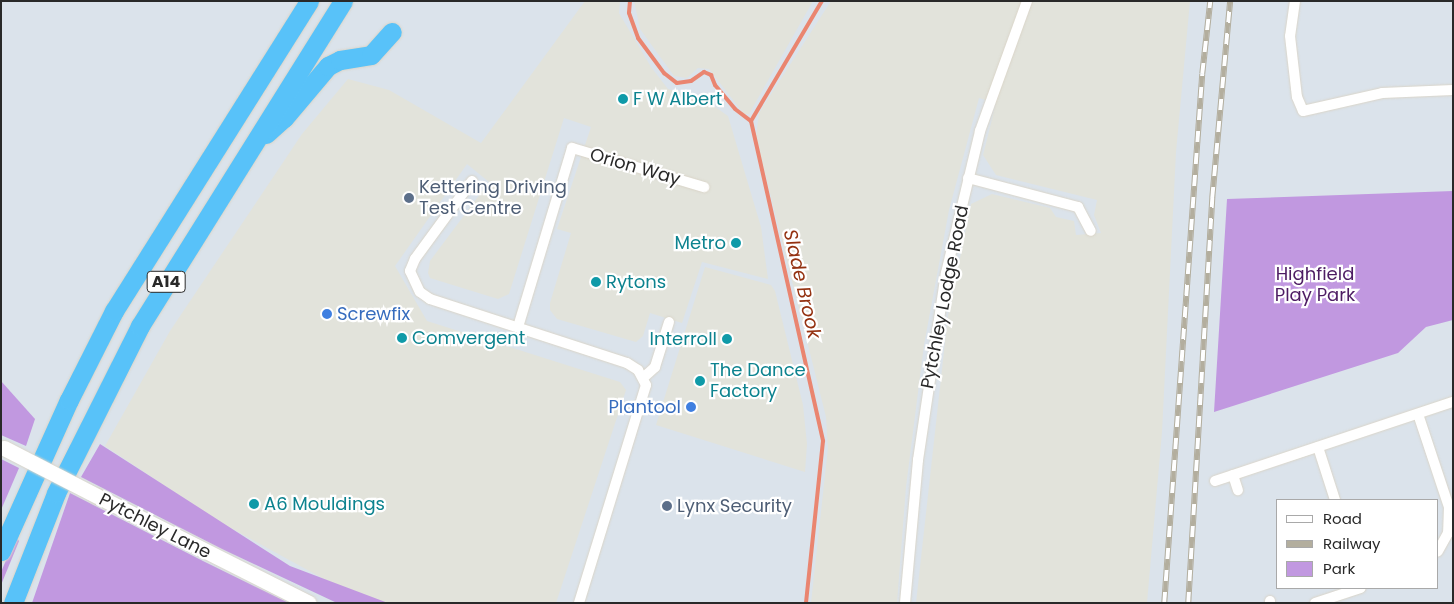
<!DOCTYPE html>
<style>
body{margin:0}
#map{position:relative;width:1454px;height:604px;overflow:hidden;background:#dbe3eb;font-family:Poppins,sans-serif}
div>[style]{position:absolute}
.industrial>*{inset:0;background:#e2e3db}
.green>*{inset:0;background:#c198e0}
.stream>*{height:4px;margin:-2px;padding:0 2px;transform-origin:2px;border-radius:2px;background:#ea8570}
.roads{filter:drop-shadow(0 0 1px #dad5c9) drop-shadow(0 0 1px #dad5c9)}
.street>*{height:10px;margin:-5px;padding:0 5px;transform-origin:5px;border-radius:5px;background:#fff}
.secondary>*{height:15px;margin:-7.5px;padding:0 7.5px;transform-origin:7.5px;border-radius:7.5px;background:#fff}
.highway>*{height:19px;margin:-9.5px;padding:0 9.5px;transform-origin:9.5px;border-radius:9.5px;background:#58c2f9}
.rail>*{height:5.5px;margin-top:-2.75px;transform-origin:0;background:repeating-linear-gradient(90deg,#fff 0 11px,#b3ae9e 0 22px);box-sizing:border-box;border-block:1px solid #b3ae9e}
.bridges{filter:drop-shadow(0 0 1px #dad5c9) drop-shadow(0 0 1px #dad5c9)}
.secondary-bridge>*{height:15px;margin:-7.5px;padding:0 7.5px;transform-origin:7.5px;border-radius:7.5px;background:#fff}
.dots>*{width:14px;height:14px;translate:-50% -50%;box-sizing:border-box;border:2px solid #fff;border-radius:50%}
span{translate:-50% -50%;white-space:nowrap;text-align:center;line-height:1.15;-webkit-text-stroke:4.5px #fff;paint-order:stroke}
.shield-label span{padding:1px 4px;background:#fff;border:1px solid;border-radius:4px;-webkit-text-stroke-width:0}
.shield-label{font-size:16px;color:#292929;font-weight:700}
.culture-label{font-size:18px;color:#0d838f}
.left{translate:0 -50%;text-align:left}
.right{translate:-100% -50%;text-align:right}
.street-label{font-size:18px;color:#292929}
.service-label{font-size:18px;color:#4e5e75}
.park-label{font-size:18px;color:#4d1c63}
.shop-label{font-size:18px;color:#366cbe}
.water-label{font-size:19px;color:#943211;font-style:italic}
.frame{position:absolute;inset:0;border:2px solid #292929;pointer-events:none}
.legend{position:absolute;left:1276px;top:499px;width:162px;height:90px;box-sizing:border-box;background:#fff;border:1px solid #a9a9a9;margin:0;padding:6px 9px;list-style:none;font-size:15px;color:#292929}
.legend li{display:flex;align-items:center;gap:10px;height:25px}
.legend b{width:25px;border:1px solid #a9a9a9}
</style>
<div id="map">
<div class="industrial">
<div style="clip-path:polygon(585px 1px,620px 1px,619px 13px,651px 67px,668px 89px,704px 99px,728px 116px,761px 227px,768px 279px,702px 262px,682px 323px,650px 313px,643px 336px,636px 342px,557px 319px,550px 310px,550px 303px,571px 233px,557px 229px,591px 127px,564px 118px,509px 294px,498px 299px,430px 278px,428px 273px,430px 261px,489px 182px,467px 164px,395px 266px,427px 321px,620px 382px,626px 390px,556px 603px,368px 603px,218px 521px,105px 446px,170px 331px,302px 134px,348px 79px,389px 90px,481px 143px)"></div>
<div style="clip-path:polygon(634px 1px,813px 1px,749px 114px,744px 114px,709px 69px,698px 68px,687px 78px,674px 76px,640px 29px)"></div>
<div style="clip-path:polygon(831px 1px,1190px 1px,1176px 152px,1162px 432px,1147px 603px,916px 603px,948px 315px,971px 204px,992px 194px,1050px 208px,1056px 217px,1074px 221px,1076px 235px,1101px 233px,1094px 215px,1097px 200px,996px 175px,983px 155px,996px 103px,979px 98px,949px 210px,924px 345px,906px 487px,897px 603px,811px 603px,828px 448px,826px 417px,756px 137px,759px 113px)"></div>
<div style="clip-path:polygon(705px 267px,771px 285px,775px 291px,803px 405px,807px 444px,805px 472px,656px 425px)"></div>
</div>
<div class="green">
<div style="clip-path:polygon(1453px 191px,1453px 320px,1426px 327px,1398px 353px,1214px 412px,1227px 199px)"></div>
<div style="clip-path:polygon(1px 381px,35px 419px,26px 446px,1px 435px)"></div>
<div style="clip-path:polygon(100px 444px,290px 566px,388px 603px,337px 603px,222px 549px,81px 477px)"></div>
<div style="clip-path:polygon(1px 459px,19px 468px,1px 510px)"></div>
<div style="clip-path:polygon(70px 493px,203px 561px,289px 603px,32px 603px)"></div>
<div style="clip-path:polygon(16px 537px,19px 541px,1px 585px,1px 572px)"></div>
</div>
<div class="stream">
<div style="left:630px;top:1px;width:12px;rotate:95deg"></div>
<div style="left:629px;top:13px;width:27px;rotate:70deg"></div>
<div style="left:638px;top:38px;width:44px;rotate:53.4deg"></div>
<div style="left:664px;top:73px;width:16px;rotate:38deg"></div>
<div style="left:677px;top:83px;width:14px;rotate:-8deg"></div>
<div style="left:691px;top:81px;width:16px;rotate:-35deg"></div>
<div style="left:704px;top:72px;width:8px;rotate:23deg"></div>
<div style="left:711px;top:75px;width:11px;rotate:68deg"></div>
<div style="left:715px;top:85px;width:31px;rotate:50deg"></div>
<div style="left:735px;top:109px;width:20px;rotate:37deg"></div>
<div style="left:751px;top:121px;width:328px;rotate:77.3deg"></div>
<div style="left:823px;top:441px;width:163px;rotate:96deg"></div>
<div style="left:751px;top:121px;width:139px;rotate:-59.4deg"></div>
</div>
<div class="roads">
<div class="street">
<div style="left:1295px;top:1px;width:35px;rotate:98deg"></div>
<div style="left:1290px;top:36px;width:61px;rotate:83.5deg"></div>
<div style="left:1297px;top:97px;width:15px;rotate:67deg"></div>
<div style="left:1303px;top:111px;width:81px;rotate:-12.8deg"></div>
<div style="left:1382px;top:93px;width:71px;rotate:-2.4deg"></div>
<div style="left:968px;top:178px;width:114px;rotate:14.8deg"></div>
<div style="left:1078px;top:207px;width:27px;rotate:62deg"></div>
<div style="left:472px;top:181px;width:97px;rotate:126.2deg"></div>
<div style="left:415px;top:259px;width:13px;rotate:113deg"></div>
<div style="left:410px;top:271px;width:23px;rotate:65deg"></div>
<div style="left:420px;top:292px;width:12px;rotate:35deg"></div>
<div style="left:430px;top:299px;width:207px;rotate:18deg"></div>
<div style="left:627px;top:363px;width:13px;rotate:32deg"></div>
<div style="left:638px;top:370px;width:17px;rotate:62deg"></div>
<div style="left:646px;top:385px;width:228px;rotate:107.1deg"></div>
<div style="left:518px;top:327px;width:187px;rotate:-73.2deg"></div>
<div style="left:572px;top:148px;width:138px;rotate:16.5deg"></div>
<div style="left:644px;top:377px;width:15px;rotate:-42deg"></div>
<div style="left:655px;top:367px;width:47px;rotate:-72.7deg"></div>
<div style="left:1418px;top:414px;width:98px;rotate:71.6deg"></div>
<div style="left:1449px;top:507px;width:26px;rotate:92deg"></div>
<div style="left:1448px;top:533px;width:21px;rotate:119deg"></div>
<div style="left:1318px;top:447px;width:56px;rotate:72.2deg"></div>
<div style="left:1233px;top:475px;width:16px;rotate:72deg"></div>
<div style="left:1215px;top:481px;width:251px;rotate:-18.4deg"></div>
<div style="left:1270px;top:601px;width:2px;rotate:90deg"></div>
<div style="left:905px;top:603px;width:144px;rotate:-84.8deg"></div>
<div style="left:918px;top:460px;width:189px;rotate:-81.5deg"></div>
<div style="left:946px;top:273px;width:146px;rotate:-76.5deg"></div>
<div style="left:980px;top:131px;width:138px;rotate:-70.1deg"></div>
<div style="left:1315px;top:603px;width:48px;rotate:-18.1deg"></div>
</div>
<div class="secondary">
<div style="left:97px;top:496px;width:237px;rotate:26.8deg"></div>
</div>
<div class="highway">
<div style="left:266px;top:134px;width:24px;rotate:-42deg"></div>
<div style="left:284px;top:118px;width:68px;rotate:-49.8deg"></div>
<div style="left:328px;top:66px;width:13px;rotate:-27deg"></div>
<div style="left:340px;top:60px;width:31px;rotate:-9deg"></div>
<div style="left:371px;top:55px;width:31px;rotate:-48deg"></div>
<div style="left:1px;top:551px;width:166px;rotate:-65.8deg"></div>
<div style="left:69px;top:400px;width:100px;rotate:-63.2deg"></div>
<div style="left:114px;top:311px;width:366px;rotate:-57.8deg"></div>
<div style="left:13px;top:603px;width:118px;rotate:-68.6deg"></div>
<div style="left:56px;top:493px;width:187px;rotate:-63.3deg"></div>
<div style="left:140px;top:326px;width:383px;rotate:-58deg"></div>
</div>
</div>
<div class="rail">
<div style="left:1164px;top:603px;width:530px;rotate:-85.89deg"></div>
<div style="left:1202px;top:74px;width:73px;rotate:-83.7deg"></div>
<div style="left:1188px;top:603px;width:406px;rotate:-86.6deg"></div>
<div style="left:1212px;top:198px;width:198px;rotate:-84.8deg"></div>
</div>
<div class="bridges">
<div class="secondary-bridge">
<div style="left:4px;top:448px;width:105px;rotate:27.3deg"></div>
</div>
</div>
<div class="dots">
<div style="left:623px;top:99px;background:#0f9aa8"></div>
<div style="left:409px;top:198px;background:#5c6f8a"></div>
<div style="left:736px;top:243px;background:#0f9aa8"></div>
<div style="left:596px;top:282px;background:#0f9aa8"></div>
<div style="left:327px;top:314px;background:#3f7fe0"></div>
<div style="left:402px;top:338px;background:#0f9aa8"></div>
<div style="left:727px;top:339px;background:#0f9aa8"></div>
<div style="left:700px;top:381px;background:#0f9aa8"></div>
<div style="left:691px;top:407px;background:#3f7fe0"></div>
<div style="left:254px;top:504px;background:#0f9aa8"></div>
<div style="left:667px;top:506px;background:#5c6f8a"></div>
</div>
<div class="shield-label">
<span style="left:166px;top:282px">A14</span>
</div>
<div class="culture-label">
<span class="left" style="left:633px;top:99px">F W Albert</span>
<span class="right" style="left:726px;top:243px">Metro</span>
<span class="left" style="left:606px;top:282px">Rytons</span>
<span class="left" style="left:412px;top:338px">Comvergent</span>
<span class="right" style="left:717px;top:339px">Interroll</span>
<span class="left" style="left:710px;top:381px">The Dance<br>Factory</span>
<span class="left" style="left:264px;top:504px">A6 Mouldings</span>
</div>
<div class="street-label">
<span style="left:635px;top:167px;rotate:16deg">Orion Way</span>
<span style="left:945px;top:297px;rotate:-79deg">Pytchley Lodge Road</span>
<span style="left:155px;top:526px;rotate:27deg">Pytchley Lane</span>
</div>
<div class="service-label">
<span class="left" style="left:419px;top:198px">Kettering Driving<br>Test Centre</span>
<span class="left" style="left:677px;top:506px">Lynx Security</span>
</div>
<div class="park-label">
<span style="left:1315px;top:285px">Highfield<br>Play Park</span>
</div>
<div class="shop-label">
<span class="left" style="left:337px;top:314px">Screwfix</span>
<span class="right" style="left:681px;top:407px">Plantool</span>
</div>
<div class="water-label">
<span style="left:802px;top:284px;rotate:77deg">Slade Brook</span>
</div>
<div class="frame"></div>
<ul class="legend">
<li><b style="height:6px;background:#fff"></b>Road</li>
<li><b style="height:6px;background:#b3ae9e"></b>Railway</li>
<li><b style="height:14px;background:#c198e0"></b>Park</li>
</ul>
</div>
